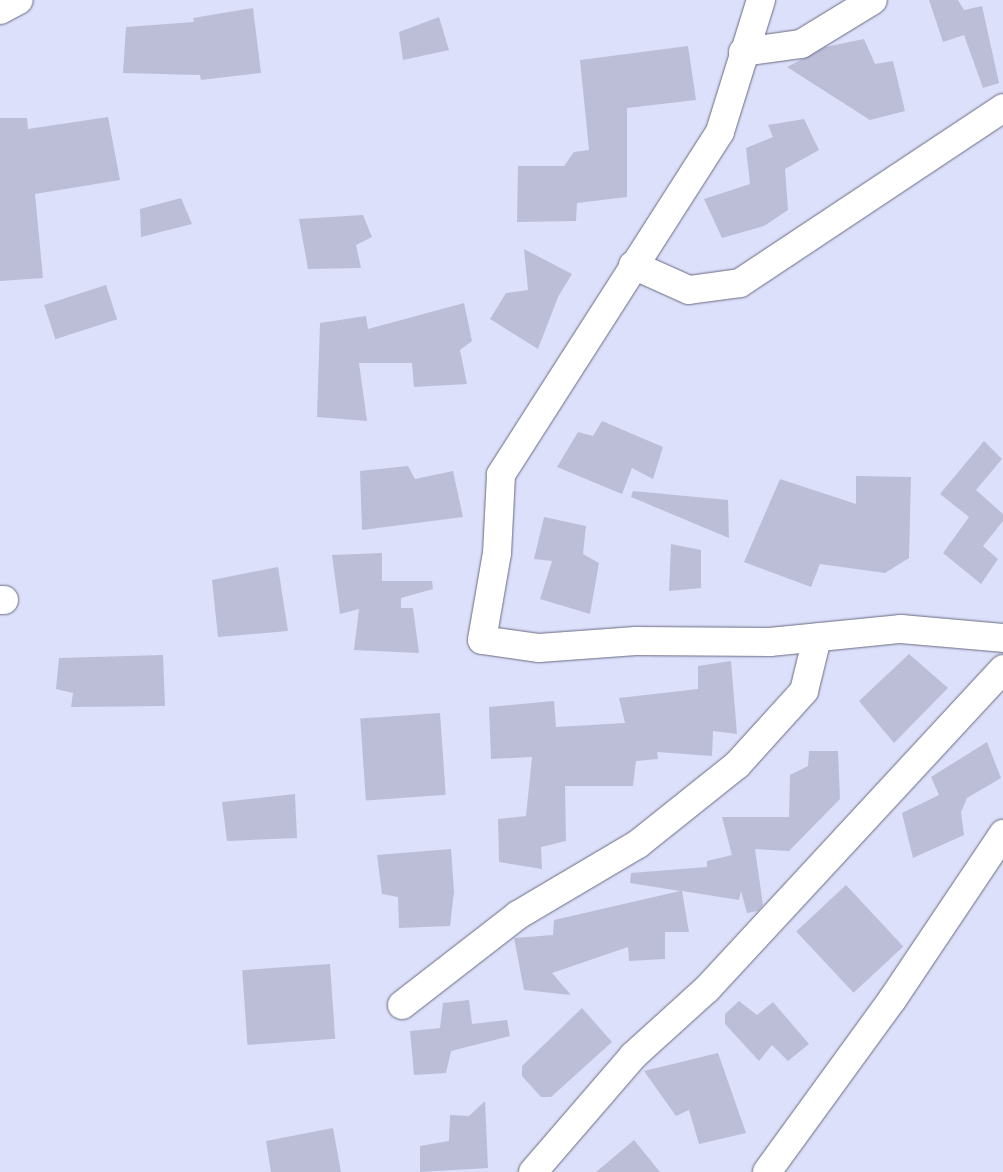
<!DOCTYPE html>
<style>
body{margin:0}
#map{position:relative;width:1003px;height:1172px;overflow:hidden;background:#dde0fa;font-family:Quicksand,sans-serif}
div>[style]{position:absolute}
.building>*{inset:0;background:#bcbed8;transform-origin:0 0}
.roads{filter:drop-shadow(0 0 1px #686a81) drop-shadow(0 0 1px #686a81)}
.minor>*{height:28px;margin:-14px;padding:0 14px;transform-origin:14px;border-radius:14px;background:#fff}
span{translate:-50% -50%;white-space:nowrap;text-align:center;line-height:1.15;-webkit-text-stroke:4px #fff;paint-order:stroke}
</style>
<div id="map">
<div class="building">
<div style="clip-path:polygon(929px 0,958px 0,964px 10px,982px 6px,999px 83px,983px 88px,964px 35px,943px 42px)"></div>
<div style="clip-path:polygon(253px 8px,261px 73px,201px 80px,200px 75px,123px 73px,126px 27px,194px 22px,193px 18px)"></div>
<div style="clip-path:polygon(439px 17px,449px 50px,403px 60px,399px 32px)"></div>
<div style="clip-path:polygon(864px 39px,875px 64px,893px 61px,905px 111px,870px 120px,787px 67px,825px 47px)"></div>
<div style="clip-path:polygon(688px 46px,696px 100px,627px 108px,627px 197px,577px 203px,576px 221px,517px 222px,518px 166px,564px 166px,574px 152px,589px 150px,580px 60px)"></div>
<div style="clip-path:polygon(108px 117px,120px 180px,35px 194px,43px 278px,0 281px,0 118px,27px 118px,28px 129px)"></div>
<div style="clip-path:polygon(804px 119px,819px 150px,785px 169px,788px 210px,764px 226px,722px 238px,704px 199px,750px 184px,746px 148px,773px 137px,768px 125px)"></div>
<div style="clip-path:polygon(181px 198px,192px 224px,141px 237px,140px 209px)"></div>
<div style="clip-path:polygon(363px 215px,372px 237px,356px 245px,361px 268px,308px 269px,299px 219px)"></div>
<div style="clip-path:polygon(524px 249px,572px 274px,558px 297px,538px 349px,490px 319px,506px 293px,528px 290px)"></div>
<div style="left:106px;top:285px;width:36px;height:65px;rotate:72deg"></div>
<div style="clip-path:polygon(464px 303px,472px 341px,460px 350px,467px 384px,414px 387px,412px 363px,359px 363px,367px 421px,317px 417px,320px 323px,366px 316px,368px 329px)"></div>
<div style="clip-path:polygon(602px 421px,663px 447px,653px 479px,632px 468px,622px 494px,557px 467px,578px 432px,593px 436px)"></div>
<div style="clip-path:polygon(984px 441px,1002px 459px,976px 490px,1003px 514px,1003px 521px,983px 546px,998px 559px,981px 584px,943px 553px,969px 517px,940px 494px)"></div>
<div style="clip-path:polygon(408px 466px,415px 479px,453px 471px,463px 517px,362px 530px,360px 471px)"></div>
<div style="clip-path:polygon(856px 476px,911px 477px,909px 558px,885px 573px,820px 564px,811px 587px,744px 562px,780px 479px,856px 504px)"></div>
<div style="clip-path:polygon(633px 491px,728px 500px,729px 538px,631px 497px)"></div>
<div style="clip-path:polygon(544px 517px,586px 526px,583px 554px,599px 563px,590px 614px,540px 599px,552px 561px,534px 559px)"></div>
<div style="clip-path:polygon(671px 544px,701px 550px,701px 588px,669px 591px)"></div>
<div style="clip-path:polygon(382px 553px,382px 581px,432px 581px,433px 589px,401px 598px,401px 608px,413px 608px,419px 653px,354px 650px,359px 609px,340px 614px,332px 555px)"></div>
<div style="clip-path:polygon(278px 567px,288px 631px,218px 637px,212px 580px)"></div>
<div style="clip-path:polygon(909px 654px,948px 688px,894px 743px,859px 701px)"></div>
<div style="clip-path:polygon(163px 655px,165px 706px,71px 707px,73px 693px,56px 689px,59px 658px)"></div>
<div style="clip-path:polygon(731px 661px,737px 734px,713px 731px,712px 756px,657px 752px,658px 759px,636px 761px,633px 786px,565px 786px,566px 841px,541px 847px,542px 869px,499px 862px,498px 819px,526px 816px,532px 757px,491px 759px,489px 707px,554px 701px,556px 727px,625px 723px,619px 698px,698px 689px,698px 666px)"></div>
<div style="left:440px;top:713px;width:82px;height:80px;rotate:86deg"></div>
<div style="clip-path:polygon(987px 742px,1001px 778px,967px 798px,961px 812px,964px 835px,913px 858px,902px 813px,939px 795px,931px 777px)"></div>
<div style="clip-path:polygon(809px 751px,838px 751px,840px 799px,789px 851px,755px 849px,763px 905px,758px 911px,747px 913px,741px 891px,739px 900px,682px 891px,689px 932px,665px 932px,665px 959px,629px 961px,628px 947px,552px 973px,571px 995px,524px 990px,514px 938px,553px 935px,554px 920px,680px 891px,630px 883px,631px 873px,707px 867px,707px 861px,732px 855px,722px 817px,789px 817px,790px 775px,808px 766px)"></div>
<div style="clip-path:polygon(295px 794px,297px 838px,227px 841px,222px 802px)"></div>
<div style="clip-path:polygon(451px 849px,454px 892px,450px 926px,399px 928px,398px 897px,382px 894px,377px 855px)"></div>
<div style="left:846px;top:885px;width:84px;height:68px;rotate:47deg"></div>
<div style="left:330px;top:964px;width:75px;height:88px;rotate:86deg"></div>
<div style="clip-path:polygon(469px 1000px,472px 1024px,507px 1020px,510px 1036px,451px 1051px,446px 1073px,414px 1075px,410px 1031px,440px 1028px,443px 1003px)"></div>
<div style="clip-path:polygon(739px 1001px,757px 1015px,773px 1002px,809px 1044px,788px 1061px,772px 1045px,759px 1061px,725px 1024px,725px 1014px)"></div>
<div style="clip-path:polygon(582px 1008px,612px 1042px,551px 1097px,541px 1097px,522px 1076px,522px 1066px)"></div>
<div style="clip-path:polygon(718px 1053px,746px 1133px,699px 1144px,689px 1110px,676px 1116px,644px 1071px)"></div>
<div style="clip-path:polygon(485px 1101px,488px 1168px,420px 1172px,420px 1146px,449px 1141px,450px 1115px,469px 1116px)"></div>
<div style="clip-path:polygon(333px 1128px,341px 1172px,271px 1172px,266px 1141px)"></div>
<div style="clip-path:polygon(634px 1140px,660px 1172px,596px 1172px)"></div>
</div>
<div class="roads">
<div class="minor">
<div style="left:761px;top:0;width:138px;rotate:107.3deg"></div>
<div style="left:720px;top:132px;width:407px;rotate:122.6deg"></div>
<div style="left:501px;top:475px;width:78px;rotate:92.9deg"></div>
<div style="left:497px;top:553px;width:88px;rotate:99.8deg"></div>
<div style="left:482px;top:640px;width:58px;rotate:8deg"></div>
<div style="left:539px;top:648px;width:97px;rotate:-4.1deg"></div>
<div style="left:636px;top:641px;width:134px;rotate:0.4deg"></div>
<div style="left:770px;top:642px;width:132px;rotate:-5.7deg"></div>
<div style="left:901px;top:629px;width:102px;rotate:5deg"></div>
<div style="left:0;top:10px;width:21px;rotate:-28deg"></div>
<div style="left:743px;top:52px;width:59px;rotate:-7.9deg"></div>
<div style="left:801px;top:44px;width:84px;rotate:-31.4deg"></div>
<div style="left:633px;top:265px;width:61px;rotate:24.1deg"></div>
<div style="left:689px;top:290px;width:51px;rotate:-7.8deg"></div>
<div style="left:740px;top:283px;width:316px;rotate:-33.6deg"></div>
<div style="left:0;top:600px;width:4px"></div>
<div style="left:402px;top:1005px;width:147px;rotate:-37.8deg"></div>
<div style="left:518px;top:915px;width:139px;rotate:-30.6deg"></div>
<div style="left:638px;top:844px;width:127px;rotate:-38.6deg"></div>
<div style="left:737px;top:765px;width:100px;rotate:-47.8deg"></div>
<div style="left:804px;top:691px;width:55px;rotate:-76.2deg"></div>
<div style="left:533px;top:1172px;width:153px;rotate:-49.2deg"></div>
<div style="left:633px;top:1056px;width:100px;rotate:-42.2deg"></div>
<div style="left:707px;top:989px;width:436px;rotate:-47.2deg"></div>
<div style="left:767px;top:1172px;width:213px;rotate:-54deg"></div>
<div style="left:892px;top:1000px;width:200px;rotate:-56.2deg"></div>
</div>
</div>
</div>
